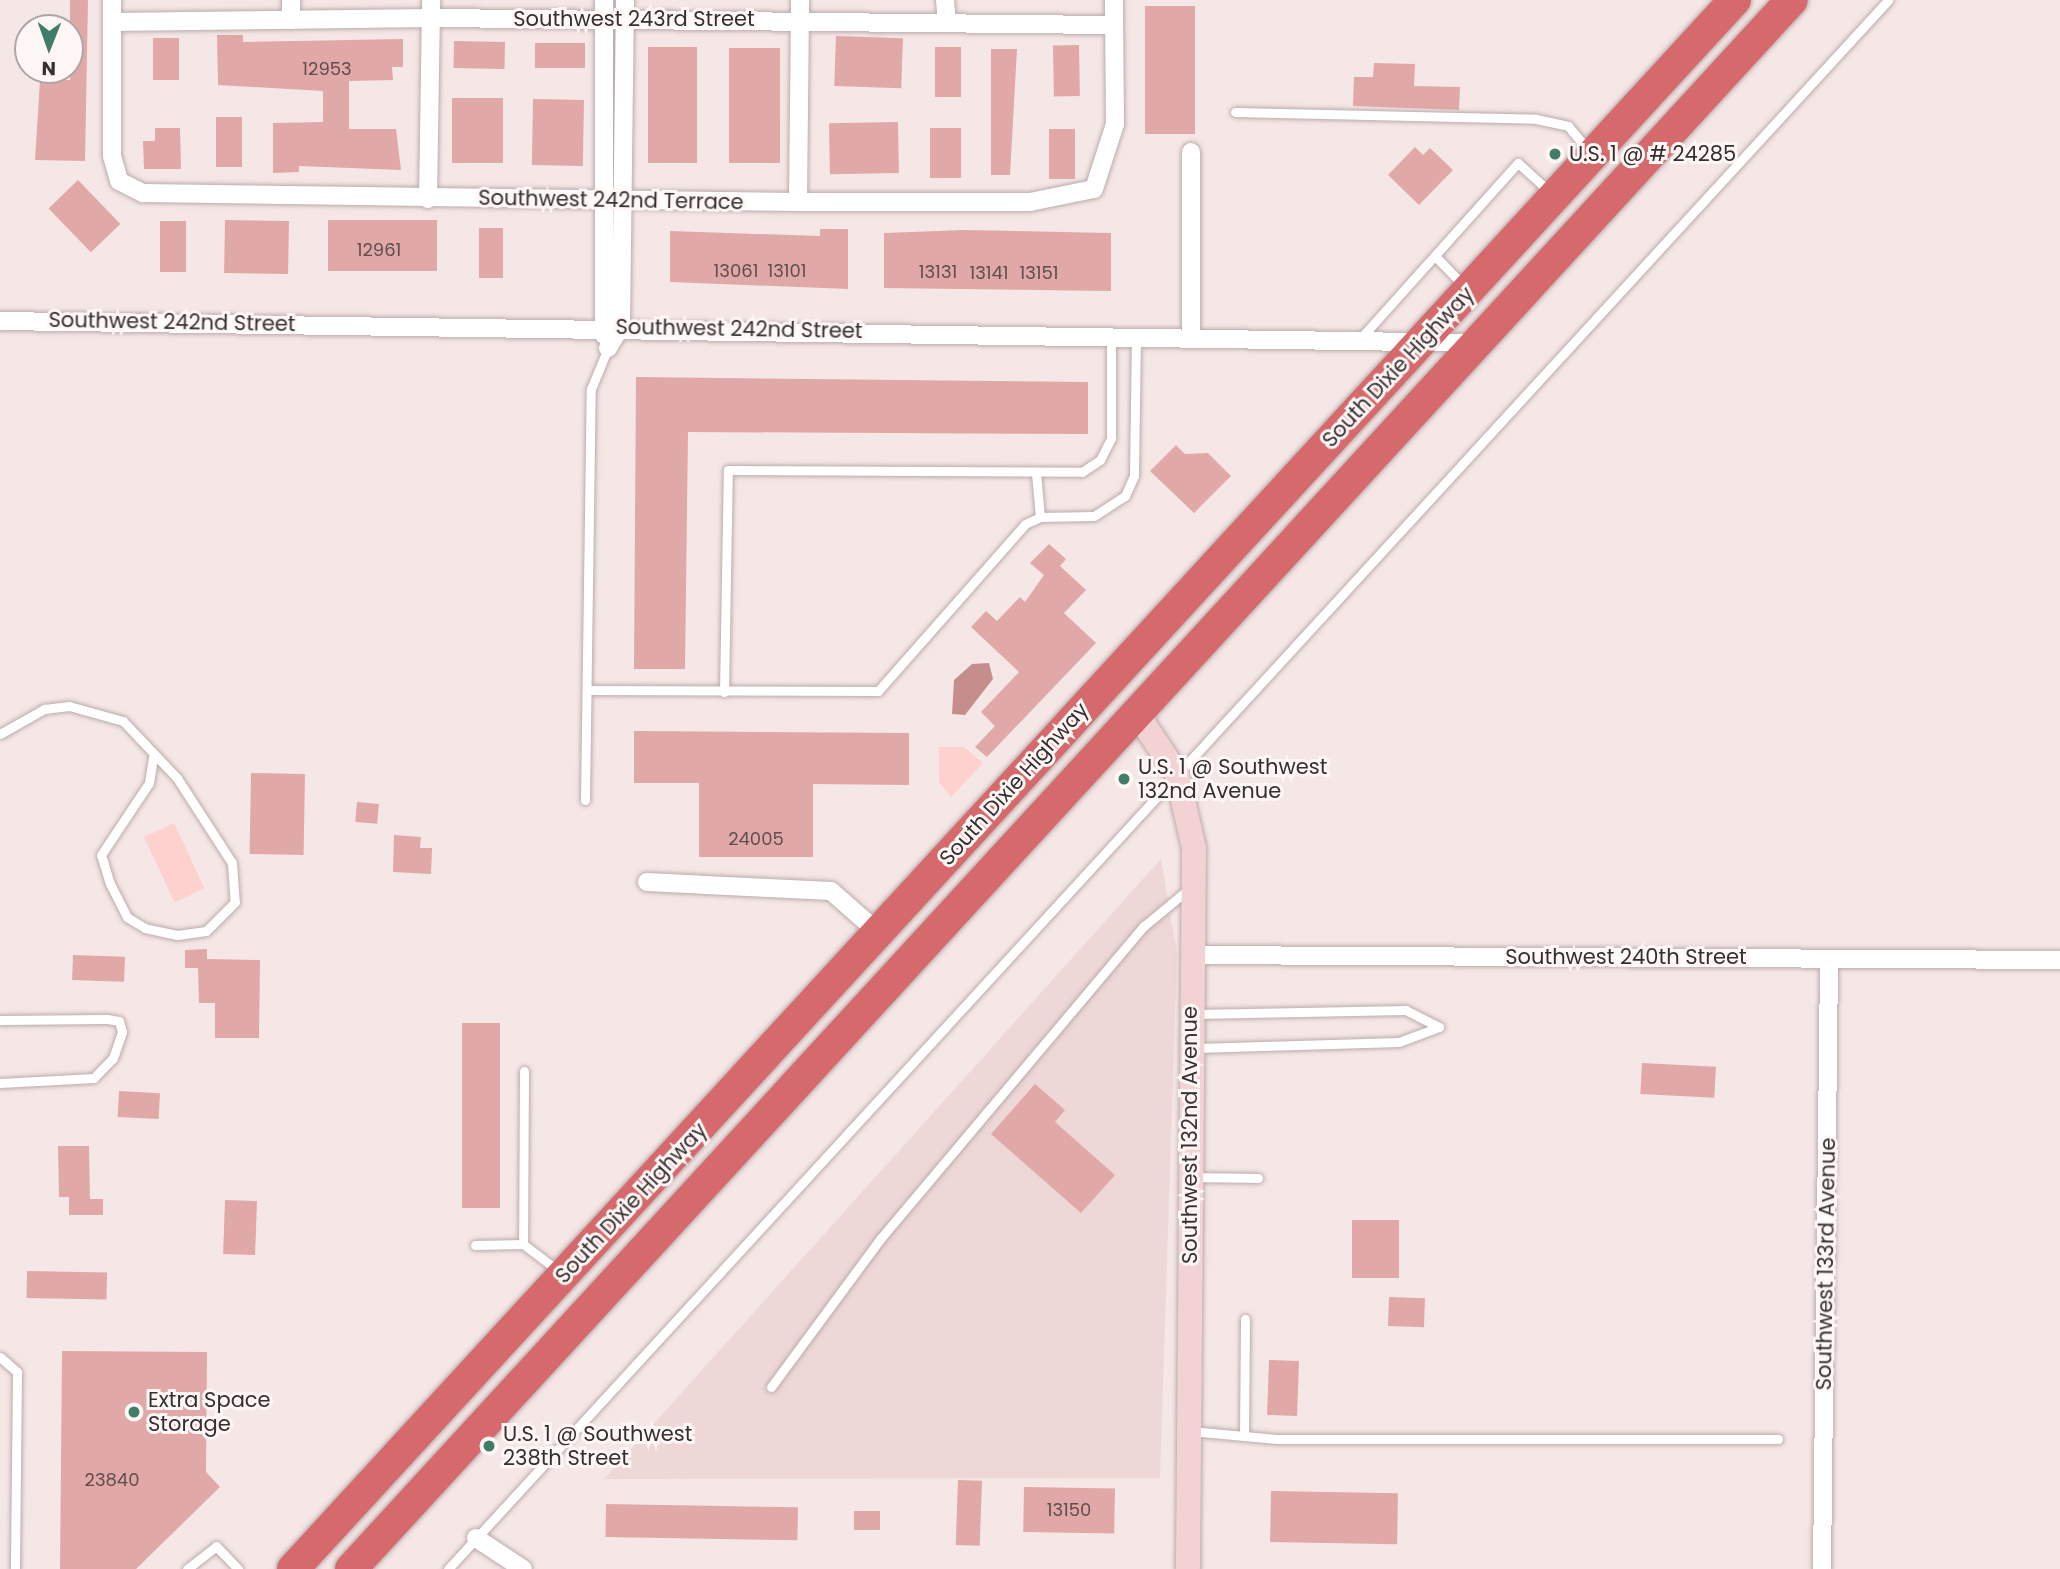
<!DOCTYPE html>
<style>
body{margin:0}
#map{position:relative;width:2060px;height:1569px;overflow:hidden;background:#f6e7e7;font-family:Poppins,sans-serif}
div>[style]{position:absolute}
.built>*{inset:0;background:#eed8d7}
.green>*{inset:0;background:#fed0ce;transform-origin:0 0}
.water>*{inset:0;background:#c58e8d}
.building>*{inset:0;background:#e0a8a6;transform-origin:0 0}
.roads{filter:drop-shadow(0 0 2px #baacab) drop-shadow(0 0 2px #baacab)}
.lane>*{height:9px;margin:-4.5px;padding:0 4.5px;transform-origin:4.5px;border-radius:4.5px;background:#fff}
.street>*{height:18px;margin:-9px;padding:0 9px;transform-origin:9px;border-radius:9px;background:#fff}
.secondary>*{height:24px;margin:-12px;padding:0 12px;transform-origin:12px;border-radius:12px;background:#f3d2d3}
.highway>*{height:32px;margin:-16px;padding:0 16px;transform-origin:16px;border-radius:16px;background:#d6696b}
.dots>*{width:19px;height:19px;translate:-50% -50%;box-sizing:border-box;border:4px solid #fff6f6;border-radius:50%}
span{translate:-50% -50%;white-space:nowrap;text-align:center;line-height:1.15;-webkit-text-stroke:6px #fff6f6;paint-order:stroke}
.number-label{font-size:18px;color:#604d4d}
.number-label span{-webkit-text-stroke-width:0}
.street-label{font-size:21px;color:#352f2f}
.poi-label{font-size:21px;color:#352f2f}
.left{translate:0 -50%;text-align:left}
.north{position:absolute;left:14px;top:14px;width:70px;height:70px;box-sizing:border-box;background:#fff6f6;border:2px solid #aea6a6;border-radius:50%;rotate:181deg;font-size:19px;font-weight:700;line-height:28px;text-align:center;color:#352f2f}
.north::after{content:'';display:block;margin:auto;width:24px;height:32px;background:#407e6a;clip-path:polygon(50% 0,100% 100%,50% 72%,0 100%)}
</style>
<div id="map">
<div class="built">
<div style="clip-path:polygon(1161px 859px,1177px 954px,1160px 1478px,604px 1479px)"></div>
</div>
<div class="green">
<div style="clip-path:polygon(939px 747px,964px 747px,983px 763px,951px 797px,939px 782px)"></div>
<div style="left:174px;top:823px;width:72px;height:33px;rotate:65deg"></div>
</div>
<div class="water">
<div style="clip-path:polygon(989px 663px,993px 679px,965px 715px,952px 714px,954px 680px,972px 664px)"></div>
</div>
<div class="building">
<div style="clip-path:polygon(70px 0,88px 0,85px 161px,35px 160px,40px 80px,70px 80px)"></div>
<div style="left:1145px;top:6px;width:50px;height:128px"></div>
<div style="clip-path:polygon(217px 35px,243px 35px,243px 42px,403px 39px,403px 67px,392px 67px,393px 80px,349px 81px,349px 129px,396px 129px,401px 170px,299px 166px,299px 172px,273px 173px,273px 123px,323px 122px,323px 91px,218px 85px)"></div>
<div style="left:836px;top:36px;width:67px;height:50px;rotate:2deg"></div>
<div style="left:153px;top:38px;width:26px;height:42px"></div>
<div style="left:454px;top:41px;width:51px;height:27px;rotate:1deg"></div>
<div style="left:535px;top:43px;width:50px;height:25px"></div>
<div style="left:1079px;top:45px;width:51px;height:26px;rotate:89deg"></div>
<div style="left:648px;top:47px;width:49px;height:116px"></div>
<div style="left:961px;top:47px;width:50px;height:26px;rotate:90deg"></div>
<div style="left:729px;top:48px;width:51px;height:115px"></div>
<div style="clip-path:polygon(991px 49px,1017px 49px,1010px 175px,991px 175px)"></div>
<div style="clip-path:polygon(1374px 63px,1415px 64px,1414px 86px,1460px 87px,1459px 110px,1353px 106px,1354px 77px,1373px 77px)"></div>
<div style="left:452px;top:98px;width:51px;height:65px"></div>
<div style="left:533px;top:99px;width:51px;height:66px;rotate:1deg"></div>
<div style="left:242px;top:117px;width:50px;height:26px;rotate:90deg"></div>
<div style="left:898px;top:122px;width:51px;height:69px;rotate:89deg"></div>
<div style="clip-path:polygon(155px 128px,180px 128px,181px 169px,144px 169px,143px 141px,155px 141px)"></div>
<div style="left:930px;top:128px;width:31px;height:50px"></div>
<div style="left:1049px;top:129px;width:26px;height:50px"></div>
<div style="clip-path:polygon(1415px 147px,1423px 155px,1430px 148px,1453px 170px,1419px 205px,1388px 175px)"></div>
<div style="left:78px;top:180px;width:61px;height:41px;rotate:46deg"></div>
<div style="left:225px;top:220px;width:64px;height:53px;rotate:1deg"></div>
<div style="left:437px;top:220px;width:51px;height:109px;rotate:90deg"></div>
<div style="left:186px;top:221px;width:51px;height:26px;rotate:90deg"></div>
<div style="left:479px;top:228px;width:24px;height:50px"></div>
<div style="clip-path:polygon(820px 229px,848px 229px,848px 289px,670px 282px,670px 231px,820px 236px)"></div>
<div style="clip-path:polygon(964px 230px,1111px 233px,1111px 291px,884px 288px,884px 233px)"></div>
<div style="clip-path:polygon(636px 377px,1088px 382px,1088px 434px,688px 432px,685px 669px,634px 669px)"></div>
<div style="clip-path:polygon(1176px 445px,1185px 454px,1208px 453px,1231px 476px,1194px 513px,1150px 471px)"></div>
<div style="clip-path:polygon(1049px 544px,1066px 559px,1060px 566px,1086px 590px,1064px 613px,1096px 643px,987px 757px,975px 747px,995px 726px,981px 712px,1019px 672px,971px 627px,986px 611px,997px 621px,1020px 597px,1025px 602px,1044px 575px,1030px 563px)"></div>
<div style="clip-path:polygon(634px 731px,909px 733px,909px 785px,813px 784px,813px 857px,699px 857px,699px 783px,634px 783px)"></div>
<div style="left:251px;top:773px;width:54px;height:81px;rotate:1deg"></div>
<div style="left:357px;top:802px;width:22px;height:20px;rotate:5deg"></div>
<div style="clip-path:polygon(394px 835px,421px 837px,420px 848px,432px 848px,431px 874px,393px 872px)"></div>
<div style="clip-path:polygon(207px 949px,207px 959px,260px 960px,259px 1038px,215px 1038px,215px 1003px,199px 1003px,198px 968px,185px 968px,185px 950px)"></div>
<div style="left:73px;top:955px;width:52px;height:25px;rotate:2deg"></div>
<div style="left:462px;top:1023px;width:38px;height:185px"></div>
<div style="left:1642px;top:1063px;width:74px;height:31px;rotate:3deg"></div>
<div style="clip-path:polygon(1035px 1084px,1065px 1110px,1055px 1122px,1115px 1175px,1081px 1213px,991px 1134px)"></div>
<div style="left:119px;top:1091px;width:41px;height:26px;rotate:3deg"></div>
<div style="clip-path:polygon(58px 1146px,89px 1146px,90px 1199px,103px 1199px,103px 1215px,69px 1215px,69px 1197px,59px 1197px)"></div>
<div style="left:225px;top:1200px;width:32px;height:54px;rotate:2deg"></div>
<div style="left:1352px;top:1220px;width:47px;height:58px"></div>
<div style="left:27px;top:1271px;width:80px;height:27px;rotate:1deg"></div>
<div style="left:1389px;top:1297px;width:36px;height:29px;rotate:2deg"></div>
<div style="clip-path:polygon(62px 1351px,207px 1352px,206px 1472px,220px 1487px,136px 1569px,60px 1569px)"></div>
<div style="left:1269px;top:1360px;width:30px;height:55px;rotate:2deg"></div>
<div style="left:958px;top:1480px;width:24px;height:65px;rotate:2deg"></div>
<div style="left:1024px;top:1487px;width:91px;height:45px;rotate:1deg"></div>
<div style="left:1271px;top:1491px;width:127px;height:51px;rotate:1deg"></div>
<div style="left:606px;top:1504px;width:192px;height:33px;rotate:1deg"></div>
<div style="left:854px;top:1511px;width:26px;height:19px"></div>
</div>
<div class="roads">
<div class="lane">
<div style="left:1235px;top:112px;width:301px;rotate:1.3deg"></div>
<div style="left:1536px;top:119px;width:33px;rotate:12deg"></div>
<div style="left:1568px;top:126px;width:33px;rotate:50deg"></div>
<div style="left:1435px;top:256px;width:43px;rotate:45.9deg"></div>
<div style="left:1359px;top:340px;width:238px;rotate:-48.1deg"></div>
<div style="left:1518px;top:163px;width:45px;rotate:42.3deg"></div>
<div style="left:1036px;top:473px;width:44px;rotate:84.8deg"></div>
<div style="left:587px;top:690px;width:291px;rotate:0.2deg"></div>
<div style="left:878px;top:691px;width:222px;rotate:-48.6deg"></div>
<div style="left:1025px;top:524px;width:17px;rotate:-25deg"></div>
<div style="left:1040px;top:517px;width:54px;rotate:-1.1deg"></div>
<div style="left:1094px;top:516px;width:37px;rotate:-33deg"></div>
<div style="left:1125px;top:496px;width:22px;rotate:-66deg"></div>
<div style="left:1134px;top:476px;width:138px;rotate:-89.2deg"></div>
<div style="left:724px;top:692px;width:222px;rotate:-89deg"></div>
<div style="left:728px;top:470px;width:354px;rotate:0.3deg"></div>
<div style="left:1082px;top:472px;width:22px;rotate:-34deg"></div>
<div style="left:1100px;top:460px;width:25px;rotate:-63deg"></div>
<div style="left:1111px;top:438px;width:103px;rotate:-90deg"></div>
<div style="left:0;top:734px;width:51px;rotate:-29.6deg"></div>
<div style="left:44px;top:709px;width:25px;rotate:-7deg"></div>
<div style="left:69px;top:706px;width:56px;rotate:15.5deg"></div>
<div style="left:123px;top:721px;width:79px;rotate:46.5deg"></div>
<div style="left:177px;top:778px;width:101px;rotate:57.1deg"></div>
<div style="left:232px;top:863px;width:39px;rotate:86deg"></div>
<div style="left:235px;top:902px;width:41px;rotate:135deg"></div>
<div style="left:206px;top:931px;width:29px;rotate:172deg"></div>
<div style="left:177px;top:935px;width:33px;rotate:-168deg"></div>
<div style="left:145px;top:928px;width:21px;rotate:-149deg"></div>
<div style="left:127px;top:917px;width:37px;rotate:-117deg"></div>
<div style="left:110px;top:884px;width:30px;rotate:-107deg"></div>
<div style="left:101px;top:855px;width:87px;rotate:-56.3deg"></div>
<div style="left:149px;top:783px;width:26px;rotate:-81deg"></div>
<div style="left:585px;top:800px;width:411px;rotate:-89.2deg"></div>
<div style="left:591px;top:389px;width:44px;rotate:-67.5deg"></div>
<div style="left:0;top:1020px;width:107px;rotate:-0.5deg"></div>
<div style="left:107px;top:1019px;width:12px;rotate:9deg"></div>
<div style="left:119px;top:1021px;width:11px;rotate:75deg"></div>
<div style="left:122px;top:1032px;width:28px;rotate:109deg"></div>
<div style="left:113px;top:1058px;width:28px;rotate:134deg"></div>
<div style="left:94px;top:1078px;width:94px;rotate:177deg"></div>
<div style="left:1196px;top:1048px;width:203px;rotate:-1.7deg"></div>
<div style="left:1399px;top:1042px;width:43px;rotate:-20.6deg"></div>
<div style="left:1439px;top:1027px;width:37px;rotate:-153deg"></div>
<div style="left:1406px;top:1010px;width:210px;rotate:178.9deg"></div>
<div style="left:524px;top:1071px;width:173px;rotate:90.3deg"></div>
<div style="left:523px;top:1244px;width:46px;rotate:37.1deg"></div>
<div style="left:1191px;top:1177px;width:67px;rotate:0.9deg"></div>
<div style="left:475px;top:1245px;width:48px;rotate:-1.2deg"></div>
<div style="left:0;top:1357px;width:23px;rotate:41deg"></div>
<div style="left:17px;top:1372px;width:197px;rotate:90.6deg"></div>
<div style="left:771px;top:1387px;width:185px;rotate:-53.6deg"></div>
<div style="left:881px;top:1238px;width:408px;rotate:-49.9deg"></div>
<div style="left:1144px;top:926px;width:60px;rotate:-39.6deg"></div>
<div style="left:1190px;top:1431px;width:87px;rotate:5.3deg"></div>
<div style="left:1277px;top:1439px;width:501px"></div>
<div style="left:1244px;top:1436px;width:117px;rotate:-89.5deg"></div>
<div style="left:187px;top:1569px;width:37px;rotate:-38deg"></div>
<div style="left:216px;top:1546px;width:32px;rotate:46deg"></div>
<div style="left:448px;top:1569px;width:2130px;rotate:-47.45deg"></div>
</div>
<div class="street">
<div style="left:112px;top:0;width:156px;rotate:90deg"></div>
<div style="left:112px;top:156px;width:26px;rotate:74deg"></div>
<div style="left:119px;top:181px;width:27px;rotate:27deg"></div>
<div style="left:143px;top:193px;width:655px;rotate:0.79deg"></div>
<div style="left:798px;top:202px;width:232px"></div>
<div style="left:1030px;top:202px;width:65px;rotate:-11.5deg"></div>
<div style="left:1094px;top:189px;width:68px;rotate:-72.1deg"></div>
<div style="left:1115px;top:124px;width:124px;rotate:-90.5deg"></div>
<div style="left:945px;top:0;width:22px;rotate:85deg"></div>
<div style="left:291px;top:20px;width:20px;rotate:-90deg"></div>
<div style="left:112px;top:22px;width:319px;rotate:-0.7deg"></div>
<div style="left:431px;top:18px;width:683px;rotate:0.59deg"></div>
<div style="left:428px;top:199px;width:199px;rotate:-89.1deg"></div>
<div style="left:798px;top:202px;width:202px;rotate:-89.4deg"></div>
<div style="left:0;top:321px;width:1477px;rotate:0.85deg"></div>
<div style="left:604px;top:335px;width:335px;rotate:-90deg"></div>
<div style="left:1191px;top:336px;width:184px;rotate:-90deg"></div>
<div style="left:608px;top:348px;width:26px;rotate:-59deg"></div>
<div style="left:621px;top:326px;width:326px;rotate:-89.3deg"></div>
<div style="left:647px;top:882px;width:184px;rotate:2.8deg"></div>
<div style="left:831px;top:891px;width:64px;rotate:41.2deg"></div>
<div style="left:1193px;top:955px;width:867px;rotate:0.33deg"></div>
<div style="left:476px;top:1538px;width:56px;rotate:33.4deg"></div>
<div style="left:1822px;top:1569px;width:610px;rotate:-89.34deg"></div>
</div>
<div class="secondary">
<div style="left:1138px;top:715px;width:71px;rotate:56.5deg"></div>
<div style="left:1177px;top:774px;width:76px;rotate:77.1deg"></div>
<div style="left:1194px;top:848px;width:721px;rotate:90.48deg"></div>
</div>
<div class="highway">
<div style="left:293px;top:1569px;width:2131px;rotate:-47.42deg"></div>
<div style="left:351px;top:1569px;width:2130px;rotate:-47.44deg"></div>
</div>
</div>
<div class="dots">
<div style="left:1555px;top:154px;background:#407e6a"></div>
<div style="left:1124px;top:779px;background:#407e6a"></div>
<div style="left:134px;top:1412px;background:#407e6a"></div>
<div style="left:489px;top:1446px;background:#407e6a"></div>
</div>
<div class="number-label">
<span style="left:327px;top:69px">12953</span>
<span style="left:379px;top:250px">12961</span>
<span style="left:736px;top:271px">13061</span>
<span style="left:787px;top:271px">13101</span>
<span style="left:938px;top:272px">13131</span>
<span style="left:989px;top:273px">13141</span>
<span style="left:1039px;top:273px">13151</span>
<span style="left:756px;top:839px">24005</span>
<span style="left:112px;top:1480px">23840</span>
<span style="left:1069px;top:1510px">13150</span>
</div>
<div class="street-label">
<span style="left:634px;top:19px">Southwest 243rd Street</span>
<span style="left:611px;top:200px;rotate:1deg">Southwest 242nd Terrace</span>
<span style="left:172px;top:322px;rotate:1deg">Southwest 242nd Street</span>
<span style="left:739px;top:329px;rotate:1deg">Southwest 242nd Street</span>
<span style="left:1398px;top:367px;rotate:-47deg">South Dixie Highway</span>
<span style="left:1014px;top:784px;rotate:-48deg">South Dixie Highway</span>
<span style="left:1626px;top:957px">Southwest 240th Street</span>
<span style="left:1190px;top:1135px;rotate:-90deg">Southwest 132nd Avenue</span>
<span style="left:631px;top:1203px;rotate:-47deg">South Dixie Highway</span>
<span style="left:1826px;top:1264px;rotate:-89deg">Southwest 133rd Avenue</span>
</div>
<div class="poi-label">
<span class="left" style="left:1569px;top:154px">U.S. 1 @ # 24285</span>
<span class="left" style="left:1138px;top:779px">U.S. 1 @ Southwest<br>132nd Avenue</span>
<span class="left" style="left:148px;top:1412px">Extra Space<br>Storage</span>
<span class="left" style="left:503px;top:1446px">U.S. 1 @ Southwest<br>238th Street</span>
</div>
<div class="north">N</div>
</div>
